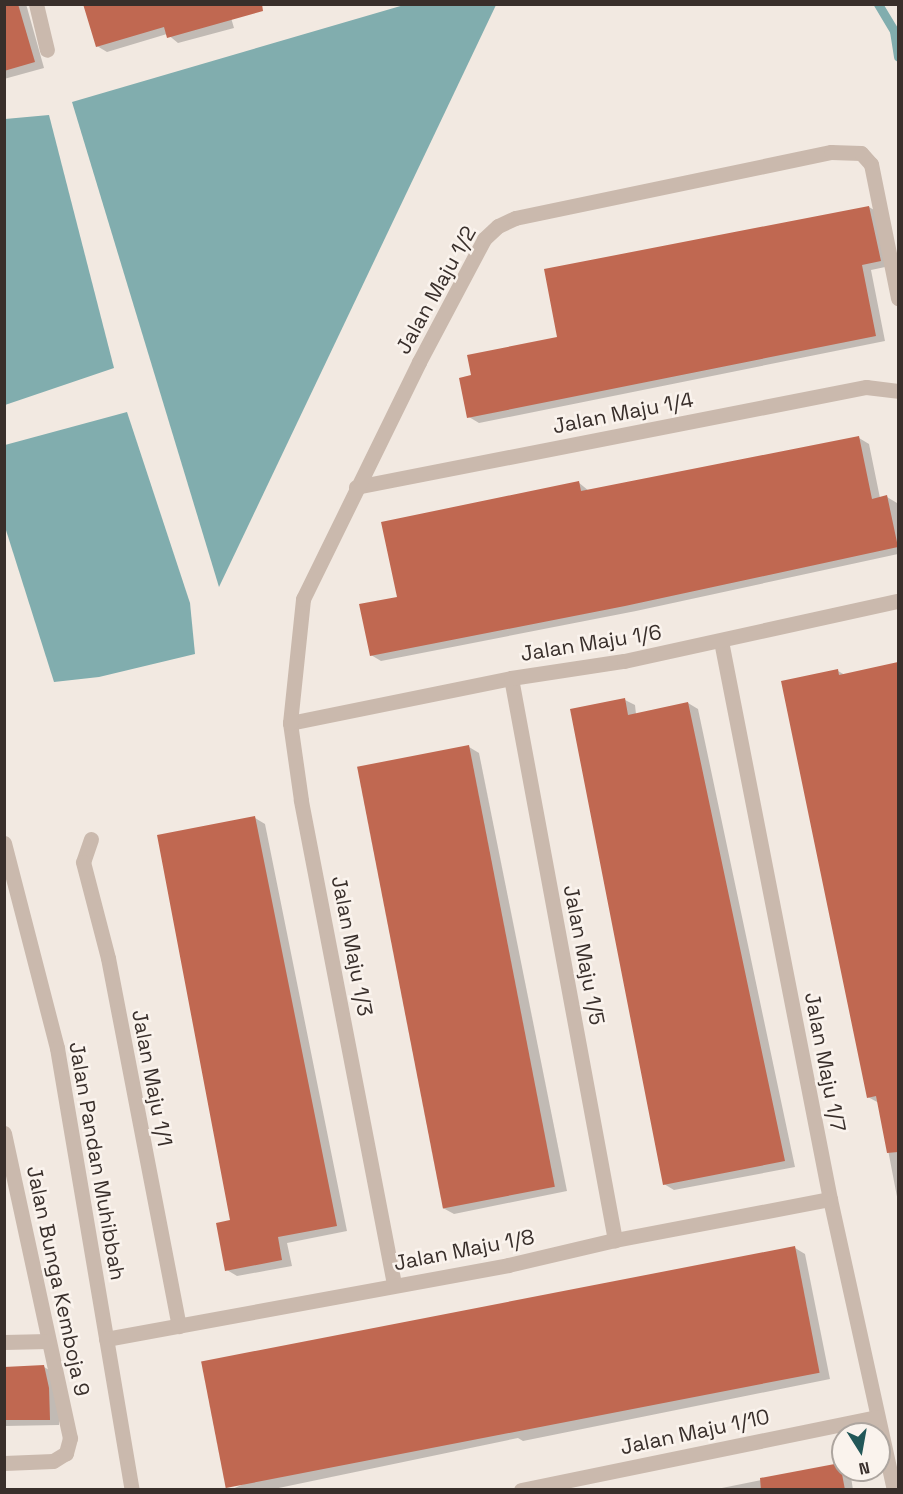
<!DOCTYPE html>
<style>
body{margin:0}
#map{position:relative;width:903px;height:1494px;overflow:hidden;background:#f2e9e1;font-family:"Space Grotesk",sans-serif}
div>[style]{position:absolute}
.water>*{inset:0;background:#81adae}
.shadow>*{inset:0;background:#0003}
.stream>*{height:9px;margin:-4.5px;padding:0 4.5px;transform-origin:4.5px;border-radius:4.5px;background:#81adae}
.building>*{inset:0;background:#c06851;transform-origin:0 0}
.minor>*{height:15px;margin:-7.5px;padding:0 7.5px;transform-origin:7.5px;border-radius:7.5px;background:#cab9ad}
span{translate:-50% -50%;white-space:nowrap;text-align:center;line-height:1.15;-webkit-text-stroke:5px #faf3ed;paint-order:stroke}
.street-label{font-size:21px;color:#392f2b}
.frame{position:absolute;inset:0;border:6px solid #392f2b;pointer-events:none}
.north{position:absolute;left:831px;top:1422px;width:60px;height:60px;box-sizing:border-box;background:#faf3ed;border:2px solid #ada59f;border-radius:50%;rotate:169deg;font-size:16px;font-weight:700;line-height:24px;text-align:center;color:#392f2b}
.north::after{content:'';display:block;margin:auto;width:21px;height:27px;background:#225758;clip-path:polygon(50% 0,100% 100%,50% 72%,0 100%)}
</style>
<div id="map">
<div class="water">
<div style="clip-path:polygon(404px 5px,496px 5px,219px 587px,72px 102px)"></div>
<div style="clip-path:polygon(49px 115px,114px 368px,5px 405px,5px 119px)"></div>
<div style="clip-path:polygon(127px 412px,190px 603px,195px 654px,99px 677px,54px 682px,5px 527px,5px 445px)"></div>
</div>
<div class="shadow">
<div style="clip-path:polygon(4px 4px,26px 4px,44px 68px,4px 79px)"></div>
<div style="clip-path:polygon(227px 4px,234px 28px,178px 43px,167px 34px,107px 52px,97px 46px)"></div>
<div style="clip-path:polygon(869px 207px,879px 213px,890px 266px,871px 270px,885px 341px,479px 423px,469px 417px,472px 377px)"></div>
<div style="clip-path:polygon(859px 438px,869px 444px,880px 498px,887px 497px,897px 503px,898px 554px,636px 611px,381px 661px,371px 655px,398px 598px,578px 482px,589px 491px)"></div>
<div style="clip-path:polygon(898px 664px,898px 1202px,879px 1103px,868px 1097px,838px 671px,845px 675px)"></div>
<div style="clip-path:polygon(625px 700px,635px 705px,636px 714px,688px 703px,698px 709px,795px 1167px,674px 1190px,664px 1184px)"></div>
<div style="clip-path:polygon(469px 747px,479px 753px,567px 1191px,454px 1214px,443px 1208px)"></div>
<div style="clip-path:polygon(255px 818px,265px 824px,347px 1231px,287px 1243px,292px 1266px,237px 1276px,227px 1270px)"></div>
<div style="clip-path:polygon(795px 1248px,805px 1254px,830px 1379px,523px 1441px,518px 1438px,269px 1490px,230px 1490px)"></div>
<div style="clip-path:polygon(44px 1367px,54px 1373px,59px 1394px,59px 1425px,4px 1426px,4px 1368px)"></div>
<div style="clip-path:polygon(840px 1464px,843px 1470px,850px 1470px,853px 1490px,712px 1490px)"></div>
</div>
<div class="stream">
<div style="left:878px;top:4px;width:31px;rotate:59deg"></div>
<div style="left:894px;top:31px;width:26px;rotate:81deg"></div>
</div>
<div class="building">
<div style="clip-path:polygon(4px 4px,18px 4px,35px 62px,4px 71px)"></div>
<div style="clip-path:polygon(83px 4px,262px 4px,263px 11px,167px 38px,164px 27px,96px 47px)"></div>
<div style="clip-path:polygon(869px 206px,881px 261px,862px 265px,876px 336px,467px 418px,459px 378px,471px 375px,467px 355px,557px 337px,544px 269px)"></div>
<div style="clip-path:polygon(859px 436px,872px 499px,887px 495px,898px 547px,625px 606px,370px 656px,359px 604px,397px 597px,381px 522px,579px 481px,581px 491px)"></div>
<div style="clip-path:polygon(898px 662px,898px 1152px,887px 1153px,876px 1096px,867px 1098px,781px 681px,838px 669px,839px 675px)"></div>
<div style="clip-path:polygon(625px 698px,628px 715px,688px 702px,785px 1161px,663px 1185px,570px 709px)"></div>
<div style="left:469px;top:745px;width:450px;height:114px;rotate:79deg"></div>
<div style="clip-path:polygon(255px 816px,337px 1226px,278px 1237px,282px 1260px,225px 1271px,216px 1223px,230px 1220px,157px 835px)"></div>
<div style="left:795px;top:1246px;width:129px;height:605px;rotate:79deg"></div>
<div style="clip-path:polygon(44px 1365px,49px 1388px,50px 1420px,4px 1420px,4px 1367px)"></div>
<div style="clip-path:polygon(840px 1463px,845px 1490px,761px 1490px,760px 1478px)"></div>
</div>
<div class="minor">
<div style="left:36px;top:4px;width:47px;rotate:76.6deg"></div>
<div style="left:356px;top:487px;width:520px;rotate:-11.09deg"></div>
<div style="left:866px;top:387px;width:32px;rotate:7deg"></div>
<div style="left:721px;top:641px;width:569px;rotate:78.95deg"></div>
<div style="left:830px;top:1199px;width:298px;rotate:77.6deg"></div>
<div style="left:511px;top:678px;width:572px;rotate:79.52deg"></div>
<div style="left:290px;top:723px;width:226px;rotate:-11.5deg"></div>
<div style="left:511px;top:678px;width:114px;rotate:-8.6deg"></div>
<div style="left:624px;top:661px;width:280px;rotate:-12.4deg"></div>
<div style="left:91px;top:839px;width:24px;rotate:109deg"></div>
<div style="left:83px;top:862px;width:99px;rotate:75.4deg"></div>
<div style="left:108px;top:958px;width:375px;rotate:79.1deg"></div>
<div style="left:4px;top:843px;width:212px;rotate:75.5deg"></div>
<div style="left:57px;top:1048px;width:448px;rotate:80.4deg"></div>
<div style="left:4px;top:1133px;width:312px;rotate:77.8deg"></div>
<div style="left:70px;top:1438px;width:16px;rotate:105deg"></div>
<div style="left:66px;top:1453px;width:15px;rotate:148deg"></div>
<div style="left:53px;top:1461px;width:49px;rotate:177.7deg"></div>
<div style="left:394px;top:1284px;width:493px;rotate:-100.9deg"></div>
<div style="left:301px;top:800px;width:78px;rotate:-98.1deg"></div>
<div style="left:290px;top:723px;width:125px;rotate:-84deg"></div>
<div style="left:303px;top:599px;width:264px;rotate:-63.9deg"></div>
<div style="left:419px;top:362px;width:139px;rotate:-62.1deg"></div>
<div style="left:484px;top:239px;width:19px;rotate:-43deg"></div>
<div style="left:498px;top:226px;width:19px;rotate:-25deg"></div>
<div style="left:515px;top:218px;width:323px;rotate:-11.8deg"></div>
<div style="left:831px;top:152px;width:30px;rotate:2deg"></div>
<div style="left:861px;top:153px;width:15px;rotate:48deg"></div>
<div style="left:871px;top:164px;width:137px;rotate:78.6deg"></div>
<div style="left:106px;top:1339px;width:409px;rotate:-10.4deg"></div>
<div style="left:508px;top:1265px;width:110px;rotate:-13.2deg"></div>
<div style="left:615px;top:1240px;width:219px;rotate:-10.8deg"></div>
<div style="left:4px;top:1342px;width:44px;rotate:-1.3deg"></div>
<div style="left:521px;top:1490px;width:363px;rotate:-11.6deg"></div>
</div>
<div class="street-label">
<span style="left:436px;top:290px;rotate:-61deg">Jalan Maju 1/2</span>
<span style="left:623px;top:413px;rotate:-11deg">Jalan Maju 1/4</span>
<span style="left:591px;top:643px;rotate:-9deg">Jalan Maju 1/6</span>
<span style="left:352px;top:946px;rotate:79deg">Jalan Maju 1/3</span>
<span style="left:584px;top:955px;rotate:79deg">Jalan Maju 1/5</span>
<span style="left:825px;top:1062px;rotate:79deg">Jalan Maju 1/7</span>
<span style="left:152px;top:1078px;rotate:79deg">Jalan Maju 1/1</span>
<span style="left:97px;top:1161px;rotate:80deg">Jalan Pandan Muhibbah</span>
<span style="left:464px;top:1250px;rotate:-11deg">Jalan Maju 1/8</span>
<span style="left:58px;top:1281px;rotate:78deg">Jalan Bunga Kemboja 9</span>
<span style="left:695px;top:1432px;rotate:-12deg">Jalan Maju 1/10</span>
</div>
<div class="frame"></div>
<div class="north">N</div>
</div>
